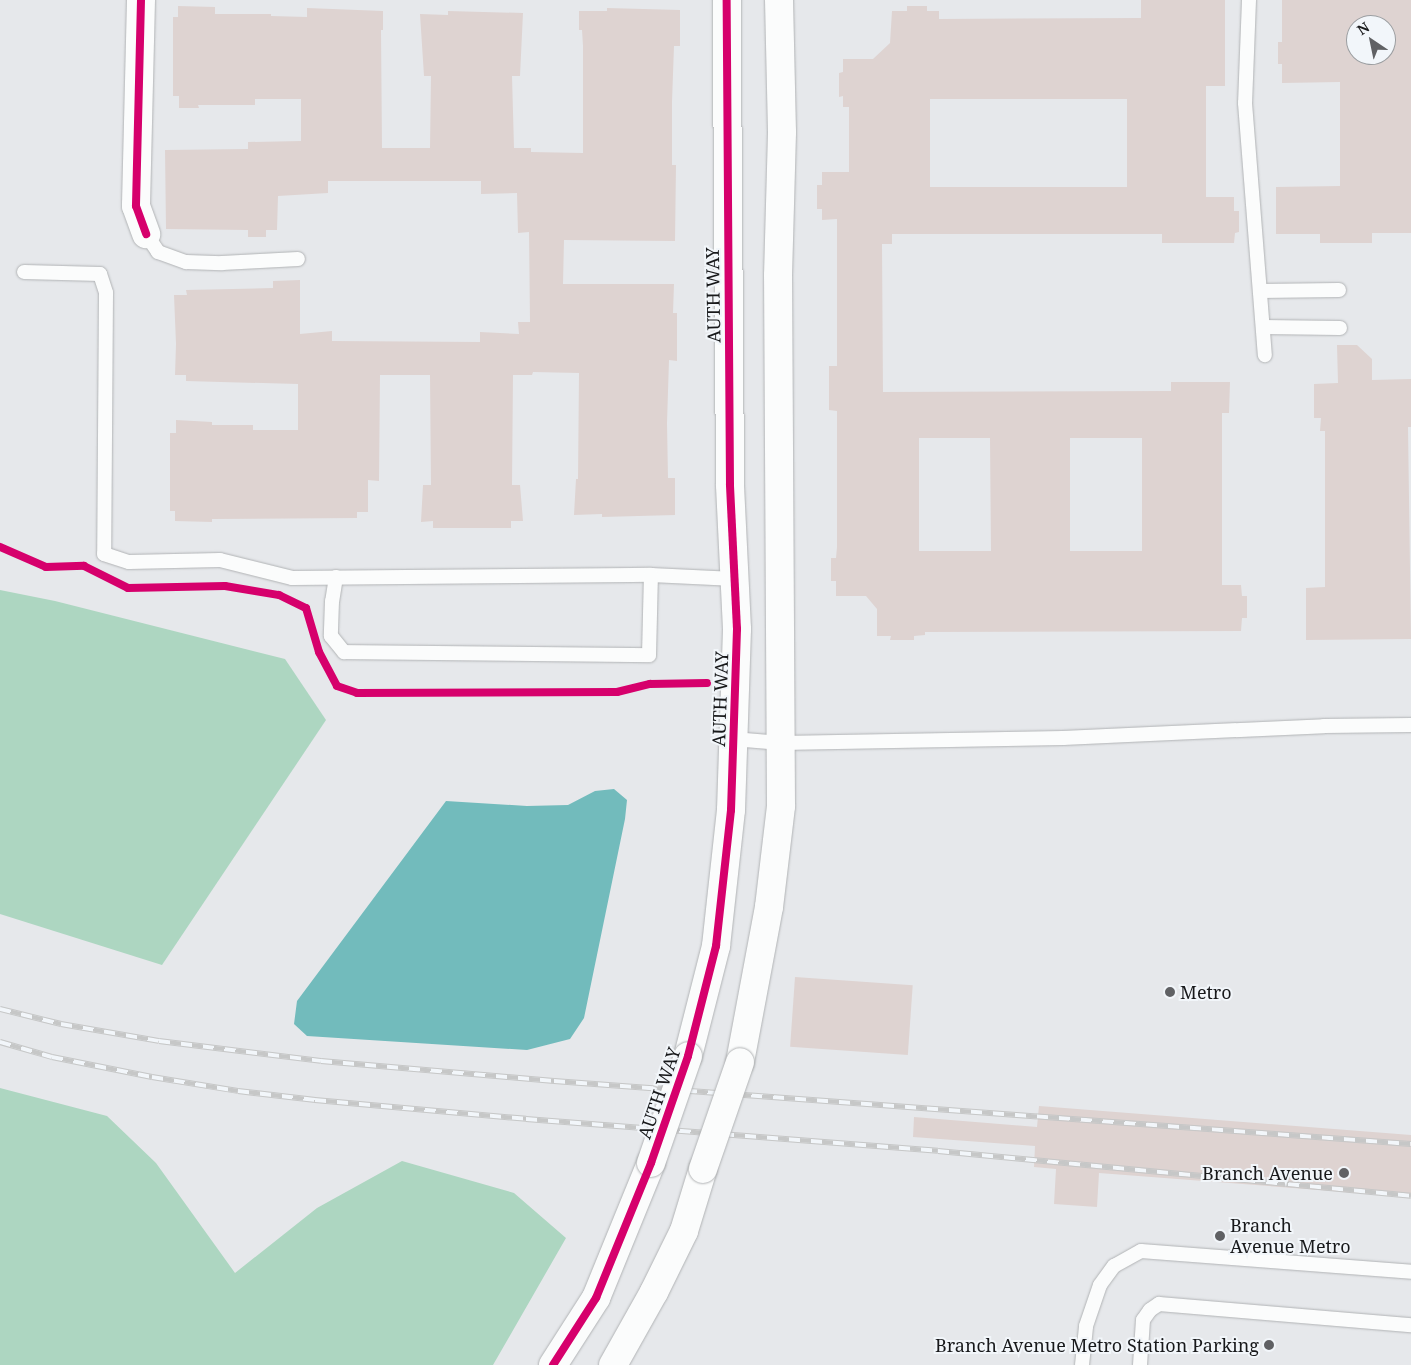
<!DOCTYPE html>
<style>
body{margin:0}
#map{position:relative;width:1411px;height:1365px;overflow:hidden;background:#e6e8eb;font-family:"Noto Serif",serif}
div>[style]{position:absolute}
.forest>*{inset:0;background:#add6c1}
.water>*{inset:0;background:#72bbbc}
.building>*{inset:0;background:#ded3d1;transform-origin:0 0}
.roads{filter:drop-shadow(0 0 1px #b1b3b5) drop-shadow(0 0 1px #b1b3b5)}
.lane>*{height:14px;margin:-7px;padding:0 7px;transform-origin:7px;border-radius:7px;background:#fbfcfc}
.street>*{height:28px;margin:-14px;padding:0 14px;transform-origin:14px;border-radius:14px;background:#fbfcfc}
.secondary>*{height:28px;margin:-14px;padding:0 14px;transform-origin:14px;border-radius:14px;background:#fbfcfc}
.rail>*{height:5.5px;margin-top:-2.75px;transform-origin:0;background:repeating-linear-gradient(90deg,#f2f6fa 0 11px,#c6c7c7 0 22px);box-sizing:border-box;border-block:1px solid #c6c7c7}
.bridges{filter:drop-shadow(0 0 1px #b1b3b5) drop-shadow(0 0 1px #b1b3b5)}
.secondary-bridge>*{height:28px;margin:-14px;padding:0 14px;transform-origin:14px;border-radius:14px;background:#fbfcfc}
.cycleway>*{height:8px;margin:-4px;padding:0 4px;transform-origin:4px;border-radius:4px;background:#d6006c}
.dots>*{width:14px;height:14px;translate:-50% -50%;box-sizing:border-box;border:2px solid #f2f6fa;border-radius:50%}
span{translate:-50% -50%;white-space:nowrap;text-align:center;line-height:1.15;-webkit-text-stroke:4px #f2f6fa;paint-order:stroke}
.street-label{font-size:18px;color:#18191b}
.poi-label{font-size:18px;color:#18191b}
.left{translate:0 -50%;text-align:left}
.right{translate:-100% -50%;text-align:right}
.north{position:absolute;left:1346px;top:15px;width:50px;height:50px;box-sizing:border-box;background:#f2f6fa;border:1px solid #9b9ea1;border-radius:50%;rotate:326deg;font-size:14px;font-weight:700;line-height:20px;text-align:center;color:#18191b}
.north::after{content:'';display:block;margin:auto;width:18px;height:22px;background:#606164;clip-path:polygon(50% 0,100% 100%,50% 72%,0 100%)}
</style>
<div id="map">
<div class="forest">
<div style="clip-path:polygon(0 590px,55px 601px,285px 659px,326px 720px,162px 965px,0 914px)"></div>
<div style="clip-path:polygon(0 1088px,107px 1116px,156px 1163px,235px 1273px,317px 1208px,402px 1161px,514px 1193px,566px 1238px,493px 1365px,0 1365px)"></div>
</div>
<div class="water">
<div style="clip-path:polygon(614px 789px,627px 800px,625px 819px,584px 1018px,570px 1039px,527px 1050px,307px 1036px,294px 1024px,297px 1001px,446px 801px,527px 806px,568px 805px,595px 791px)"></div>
</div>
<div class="building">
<div style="clip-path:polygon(evenodd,1141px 0,1225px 0,1225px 86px,1206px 86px,1206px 197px,1234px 197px,1234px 211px,1239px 211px,1239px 232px,1235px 233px,1234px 243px,1162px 243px,1162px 234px,892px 234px,892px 244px,882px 244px,883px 392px,1171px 391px,1171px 382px,1230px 382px,1229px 413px,1222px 413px,1222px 585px,1241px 585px,1242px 596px,1247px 596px,1247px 618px,1242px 618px,1241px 631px,925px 632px,925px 635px,914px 636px,914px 640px,890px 640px,891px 636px,877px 636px,877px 609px,866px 596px,836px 596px,836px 581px,831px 581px,831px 558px,836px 558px,837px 547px,837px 411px,829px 410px,829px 366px,837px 366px,837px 219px,822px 220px,822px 209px,817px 209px,817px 185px,822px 185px,822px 172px,849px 172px,849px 107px,843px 107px,843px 96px,839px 97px,839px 73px,843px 72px,843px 59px,873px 59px,890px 43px,892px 11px,907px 11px,907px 6px,927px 6px,927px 11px,939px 11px,939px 19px,1141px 18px,1141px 0,930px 99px,1127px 99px,1127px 187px,930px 187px,930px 99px,1141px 0,919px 438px,990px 438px,991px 551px,919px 551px,919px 438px,1141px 0,1070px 438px,1142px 438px,1142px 551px,1070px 551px,1070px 438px)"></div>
<div style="clip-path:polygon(evenodd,1282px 0,1411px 0,1411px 233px,1372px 233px,1372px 243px,1320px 243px,1320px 234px,1276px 234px,1276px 187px,1340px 186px,1340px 82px,1282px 83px,1282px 64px,1278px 64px,1278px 42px,1282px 42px,1282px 0,1356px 25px,1386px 25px,1386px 55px,1356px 55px,1356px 25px)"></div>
<div style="clip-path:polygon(178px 6px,215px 7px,215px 14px,271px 14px,271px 16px,307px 17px,307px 8px,383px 11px,383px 30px,381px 30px,382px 148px,430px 148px,431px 76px,424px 76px,420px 14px,448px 15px,448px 11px,523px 13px,520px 76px,512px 76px,514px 148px,531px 148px,531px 152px,583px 153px,583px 46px,582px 30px,579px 30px,579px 11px,607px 11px,607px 8px,680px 10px,680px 46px,674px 46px,672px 102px,672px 165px,676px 165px,675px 241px,564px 240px,563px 284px,674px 284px,673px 313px,677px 313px,677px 361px,669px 360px,667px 423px,668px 478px,675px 478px,675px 515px,602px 517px,602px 514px,574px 515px,576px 479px,578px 479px,579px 373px,533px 372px,532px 375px,513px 375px,512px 485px,520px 485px,523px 521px,511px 521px,511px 528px,433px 528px,433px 521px,421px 522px,423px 485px,431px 485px,430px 375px,380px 375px,379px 481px,368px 480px,368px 512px,357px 512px,357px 518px,212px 519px,212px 522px,175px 521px,175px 511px,170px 511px,170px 433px,176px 433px,176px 420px,212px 422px,212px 425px,253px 425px,253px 430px,298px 430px,298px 384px,186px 381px,186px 375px,175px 375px,176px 344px,174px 295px,187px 295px,186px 290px,273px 288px,273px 281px,300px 280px,300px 334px,332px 331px,332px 341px,480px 342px,480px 332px,519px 334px,518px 322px,530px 322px,529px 232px,518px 233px,517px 193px,481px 194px,481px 181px,328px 181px,328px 193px,278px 196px,277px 230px,266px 230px,266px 237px,248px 237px,248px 230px,166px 229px,165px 150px,248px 149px,248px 142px,301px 141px,301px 99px,255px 99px,255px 105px,198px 105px,199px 108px,179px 108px,179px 96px,173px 96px,173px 17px,178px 17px)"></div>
<div style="clip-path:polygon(1337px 345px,1357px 345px,1372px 359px,1372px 380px,1411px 379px,1411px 427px,1408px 427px,1411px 639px,1306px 640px,1306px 588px,1325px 587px,1325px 431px,1320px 431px,1321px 418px,1314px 418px,1314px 384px,1338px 383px)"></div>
<div style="left:795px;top:977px;width:118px;height:70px;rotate:4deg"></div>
<div style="clip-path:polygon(1039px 1106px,1411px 1135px,1411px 1197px,1099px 1173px,1097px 1207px,1054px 1204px,1056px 1169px,1034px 1167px,1035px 1146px,913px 1137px,914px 1117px,1037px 1127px)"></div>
</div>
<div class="roads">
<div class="lane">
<div style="left:1249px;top:0;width:103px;rotate:92.2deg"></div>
<div style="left:1245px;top:103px;width:253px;rotate:85.5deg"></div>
<div style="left:146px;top:234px;width:22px;rotate:56deg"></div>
<div style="left:158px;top:252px;width:30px;rotate:20deg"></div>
<div style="left:186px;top:262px;width:36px;rotate:2deg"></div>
<div style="left:222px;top:263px;width:76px;rotate:-3deg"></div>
<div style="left:24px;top:272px;width:76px;rotate:1.5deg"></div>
<div style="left:100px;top:274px;width:20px;rotate:72deg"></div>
<div style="left:106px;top:293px;width:261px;rotate:90.4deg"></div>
<div style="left:104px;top:554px;width:26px;rotate:18deg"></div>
<div style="left:129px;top:562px;width:91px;rotate:-1.3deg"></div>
<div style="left:220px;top:560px;width:74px;rotate:14deg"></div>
<div style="left:292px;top:578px;width:359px;rotate:-0.5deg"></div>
<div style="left:651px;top:575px;width:84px;rotate:2.7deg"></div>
<div style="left:1260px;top:291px;width:79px;rotate:-0.7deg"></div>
<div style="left:1263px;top:327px;width:77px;rotate:0.7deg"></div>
<div style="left:336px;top:577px;width:24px;rotate:99deg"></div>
<div style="left:332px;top:601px;width:35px;rotate:92deg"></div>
<div style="left:331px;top:636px;width:21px;rotate:51deg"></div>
<div style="left:344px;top:652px;width:305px;rotate:0.6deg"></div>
<div style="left:649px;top:655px;width:80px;rotate:-88.6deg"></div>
<div style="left:733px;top:739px;width:48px;rotate:4.8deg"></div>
<div style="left:781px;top:743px;width:282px;rotate:-1deg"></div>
<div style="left:1063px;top:738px;width:261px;rotate:-2.6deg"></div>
<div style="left:1324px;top:726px;width:87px;rotate:-0.7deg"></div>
<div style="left:1082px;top:1365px;width:39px;rotate:-84deg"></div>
<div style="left:1086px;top:1326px;width:43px;rotate:-71.1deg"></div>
<div style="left:1100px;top:1285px;width:24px;rotate:-54deg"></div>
<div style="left:1114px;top:1266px;width:31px;rotate:-29deg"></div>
<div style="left:1141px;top:1251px;width:271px;rotate:4.4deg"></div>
<div style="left:1140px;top:1365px;width:45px;rotate:-86.2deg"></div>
<div style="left:1143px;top:1320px;width:12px;rotate:-55deg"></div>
<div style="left:1150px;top:1310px;width:11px;rotate:-34deg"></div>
<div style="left:1159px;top:1304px;width:253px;rotate:4.8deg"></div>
</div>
<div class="street">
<div style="left:141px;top:0;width:206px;rotate:91.4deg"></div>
<div style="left:136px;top:206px;width:30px;rotate:70deg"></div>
</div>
<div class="secondary">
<div style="left:688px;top:1056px;width:114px;rotate:-75.7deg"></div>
<div style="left:716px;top:946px;width:137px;rotate:-83.7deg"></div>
<div style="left:731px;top:810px;width:181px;rotate:-88.1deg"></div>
<div style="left:737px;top:629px;width:145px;rotate:-92.8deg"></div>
<div style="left:730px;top:484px;width:484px;rotate:-90.4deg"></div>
<div style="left:740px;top:1062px;width:158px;rotate:-79.4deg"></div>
<div style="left:769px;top:907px;width:102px;rotate:-83.2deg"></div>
<div style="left:781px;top:806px;width:530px;rotate:-90.32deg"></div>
<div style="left:778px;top:276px;width:144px;rotate:-88.4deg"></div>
<div style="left:782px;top:132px;width:132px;rotate:-91.3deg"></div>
<div style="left:553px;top:1365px;width:80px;rotate:-57.3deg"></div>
<div style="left:596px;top:1298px;width:146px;rotate:-67.8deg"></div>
<div style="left:613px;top:1365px;width:84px;rotate:-60.7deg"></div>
<div style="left:654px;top:1292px;width:68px;rotate:-63.8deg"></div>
<div style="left:684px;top:1231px;width:65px;rotate:-73deg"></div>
</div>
</div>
<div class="rail">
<div style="left:0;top:1009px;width:63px;rotate:13.8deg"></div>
<div style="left:61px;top:1024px;width:99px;rotate:9.8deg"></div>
<div style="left:159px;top:1041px;width:163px;rotate:7deg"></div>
<div style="left:321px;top:1061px;width:234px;rotate:4.9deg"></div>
<div style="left:554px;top:1081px;width:859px;rotate:4.2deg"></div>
<div style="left:0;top:1042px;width:54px;rotate:16.1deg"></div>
<div style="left:52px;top:1057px;width:102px;rotate:11.3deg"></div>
<div style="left:152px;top:1077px;width:87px;rotate:9.2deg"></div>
<div style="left:238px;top:1091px;width:78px;rotate:6.7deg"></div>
<div style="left:315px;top:1100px;width:212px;rotate:5.1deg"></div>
<div style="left:526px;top:1119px;width:413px;rotate:4.4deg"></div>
<div style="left:938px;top:1151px;width:475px;rotate:5.4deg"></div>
</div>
<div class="bridges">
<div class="secondary-bridge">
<div style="left:651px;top:1163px;width:113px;rotate:-70.9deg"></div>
<div style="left:703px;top:1169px;width:113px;rotate:-70.9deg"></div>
</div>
</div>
<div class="cycleway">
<div style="left:141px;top:0;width:206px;rotate:91.4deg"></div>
<div style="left:136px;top:206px;width:30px;rotate:70deg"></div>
<div style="left:0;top:547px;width:50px;rotate:23.5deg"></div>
<div style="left:46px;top:567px;width:38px;rotate:-2deg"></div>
<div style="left:84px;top:566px;width:49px;rotate:26.6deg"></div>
<div style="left:128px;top:588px;width:97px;rotate:-1.2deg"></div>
<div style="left:225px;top:586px;width:55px;rotate:9.5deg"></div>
<div style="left:279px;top:595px;width:30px;rotate:26deg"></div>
<div style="left:306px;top:608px;width:46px;rotate:73.5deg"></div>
<div style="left:319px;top:652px;width:38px;rotate:62deg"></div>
<div style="left:337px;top:686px;width:21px;rotate:19deg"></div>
<div style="left:357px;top:693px;width:260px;rotate:-0.2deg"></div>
<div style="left:617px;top:692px;width:34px;rotate:-14deg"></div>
<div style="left:650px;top:684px;width:57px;rotate:-1deg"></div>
<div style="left:553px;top:1365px;width:80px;rotate:-57.3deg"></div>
<div style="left:596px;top:1298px;width:146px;rotate:-67.8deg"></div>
<div style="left:651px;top:1163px;width:113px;rotate:-70.9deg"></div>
<div style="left:688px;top:1056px;width:114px;rotate:-75.7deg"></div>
<div style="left:716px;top:946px;width:137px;rotate:-83.7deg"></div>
<div style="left:731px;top:810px;width:181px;rotate:-88.1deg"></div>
<div style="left:737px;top:629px;width:145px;rotate:-92.8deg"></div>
<div style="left:730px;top:484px;width:484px;rotate:-90.4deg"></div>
</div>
<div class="dots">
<div style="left:1170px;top:992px;background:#606164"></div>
<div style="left:1344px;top:1173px;background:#606164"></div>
<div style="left:1220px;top:1236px;background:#606164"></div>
<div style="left:1269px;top:1345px;background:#606164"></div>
</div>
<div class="street-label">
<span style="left:713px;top:295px;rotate:-91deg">AUTH WAY</span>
<span style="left:720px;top:699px;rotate:-88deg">AUTH WAY</span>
<span style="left:659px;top:1093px;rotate:-71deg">AUTH WAY</span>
</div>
<div class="poi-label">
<span class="left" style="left:1180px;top:992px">Metro</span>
<span class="right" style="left:1333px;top:1173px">Branch Avenue</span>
<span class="left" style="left:1230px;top:1236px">Branch<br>Avenue Metro</span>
<span class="right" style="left:1259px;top:1345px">Branch Avenue Metro Station Parking</span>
</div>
<div class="north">N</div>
</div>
